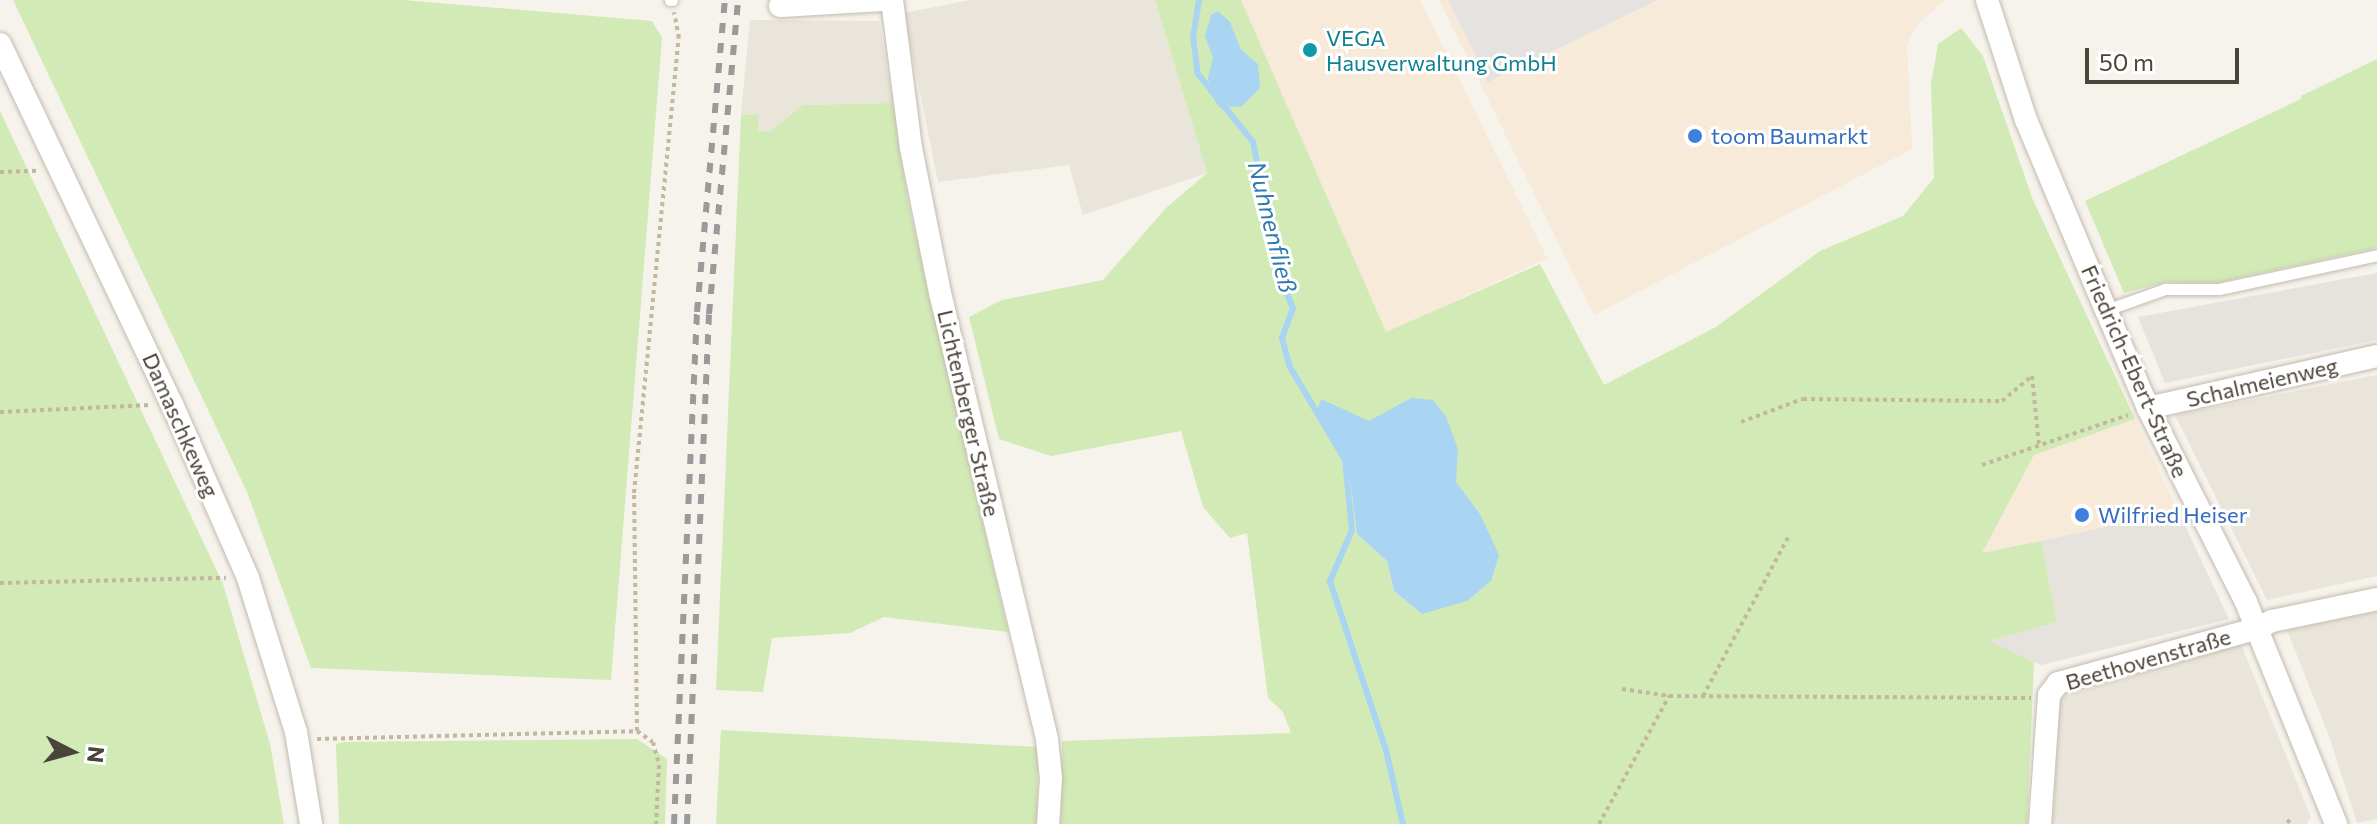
<!DOCTYPE html>
<meta charset="utf-8">
<style>
body{margin:0}
#map{position:relative;width:2377px;height:824px;overflow:hidden;background:#f6f3ec;font-family:Commissioner,sans-serif}
div>[style]{position:absolute}
.residential>*{inset:0;background:#eae5da}
.commercial>*{inset:0;background:#f7ead8}
.industrial>*{inset:0;background:#e6e2dd}
.green>*{inset:0;background:#d2eab5}
.parking>*{inset:0;background:#e5e3e0}
.water>*{inset:0;background:#a9d4f2}
.stream>*{height:6px;margin:-3px;padding:0 3px;transform-origin:3px;border-radius:3px;background:#a9d4f2}
.path>*{height:4px;margin-top:-2px;transform-origin:0;background:repeating-linear-gradient(90deg,#c4b79f 0 4px,transparent 0 8px)}
.roads{filter:drop-shadow(0 0 2px #c2bbae) drop-shadow(0 0 2px #c2bbae)}
.service>*{height:11px;margin:-5.5px;padding:0 5.5px;transform-origin:5.5px;border-radius:5.5px;background:#fff}
.minor>*{height:22px;margin:-11px;padding:0 11px;transform-origin:11px;border-radius:11px;background:#fff}
.rail>*{height:6px;margin-top:-3px;transform-origin:0;background:repeating-linear-gradient(90deg,#9a9a9a 0 10px,transparent 0 20px)}
.dots>*{width:22px;height:22px;translate:-50% -50%;box-sizing:border-box;border:4px solid #fff;border-radius:50%}
span{translate:-50% -50%;white-space:nowrap;text-align:center;line-height:1.15;-webkit-text-stroke:6px #fff;paint-order:stroke}
.culture-label{font-size:22px;color:#0d838f}
.left{translate:0 -50%;text-align:left}
.shop-label{font-size:22px;color:#366cbe}
.street-label{font-size:22px;color:#4b4439}
.water-label{font-size:24px;color:#2e7ab2;font-style:italic}
.north{position:absolute;left:32px;top:712px;width:80px;height:80px;-webkit-text-stroke:6px #fff;paint-order:stroke;rotate:96deg;font-size:22px;font-weight:700;line-height:32px;text-align:center;color:#4b4439}
.north::after{content:'';display:block;margin:auto;width:28px;height:36px;background:#4b4439;clip-path:polygon(50% 0,100% 100%,50% 72%,0 100%)}
.scale{position:absolute;left:2085px;top:48px;width:154px;height:36px;box-sizing:border-box;border:4px solid #4b4439;border-top:0;padding-left:10px;font-size:24px;line-height:28px;white-space:nowrap;color:#4b4439;-webkit-text-stroke:6px #fff;paint-order:stroke}
</style>
<div id="map">
<div class="residential">
<div style="clip-path:polygon(970px 0,1155px 0,1207px 173px,1083px 215px,1069px 165px,938px 182px,904px 13px)"></div>
<div style="clip-path:polygon(750px 20px,879px 21px,893px 103px,803px 105px,769px 132px,758px 130px,759px 114px,741px 115px)"></div>
<div style="clip-path:polygon(2377px 375px,2377px 576px,2267px 600px,2175px 415px)"></div>
<div style="clip-path:polygon(2377px 612px,2377px 819px,2357px 823px,2329px 736px,2287px 630px)"></div>
<div style="clip-path:polygon(2241px 644px,2311px 817px,2307px 824px,2053px 824px,2059px 703px,2065px 696px)"></div>
</div>
<div class="commercial">
<div style="clip-path:polygon(1241px 0,1420px 0,1547px 258px,1386px 333px)"></div>
<div style="clip-path:polygon(1439px 0,1945px 0,1917px 25px,1907px 45px,1912px 149px,1594px 315px)"></div>
<div style="clip-path:polygon(2135px 419px,2178px 511px,1981px 554px,2034px 455px)"></div>
</div>
<div class="industrial">
<div style="clip-path:polygon(2377px 273px,2377px 340px,2165px 383px,2138px 317px)"></div>
<div style="clip-path:polygon(2178px 511px,2229px 619px,2041px 665px,1988px 641px,2057px 622px,2041px 541px)"></div>
</div>
<div class="green">
<div style="clip-path:polygon(13px 0,403px 0,652px 21px,662px 38px,611px 680px,311px 668px,247px 492px)"></div>
<div style="clip-path:polygon(evenodd,1155px 0,1241px 0,1386px 332px,1540px 264px,1604px 385px,1716px 327px,1820px 251px,1903px 216px,1934px 178px,1931px 84px,1938px 44px,1961px 28px,1983px 56px,2033px 200px,2135px 419px,2034px 455px,1982px 553px,2041px 541px,2057px 622px,1989px 641px,2034px 662px,2027px 824px,1061px 824px,1062px 741px,1291px 733px,1283px 712px,1268px 698px,1247px 533px,1230px 538px,1203px 507px,1181px 431px,1051px 456px,999px 439px,969px 317px,1002px 300px,1103px 280px,1166px 208px,1207px 173px,1155px 0,1411px 398px,1458px 449px,1455px 482px,1480px 514px,1422px 614px,1394px 591px,1387px 561px,1357px 534px,1347px 457px,1369px 422px,1411px 398px)"></div>
<div style="clip-path:polygon(2377px 59px,2377px 248px,2216px 283px,2166px 282px,2124px 293px,2085px 201px,2301px 99px,2301px 96px)"></div>
<div style="clip-path:polygon(893px 103px,908px 202px,1008px 632px,884px 617px,850px 633px,772px 638px,763px 692px,716px 690px,741px 115px,759px 114px,758px 130px,769px 132px,803px 105px)"></div>
<div style="clip-path:polygon(0 111px,223px 584px,270px 744px,284px 824px,0 824px)"></div>
<div style="clip-path:polygon(721px 730px,1038px 747px,1037px 824px,716px 824px)"></div>
<div style="clip-path:polygon(637px 739px,667px 759px,665px 824px,339px 824px,336px 744px,344px 742px)"></div>
</div>
<div class="parking">
<div style="clip-path:polygon(1448px 0,1658px 0,1488px 82px)"></div>
</div>
<div class="water">
<div style="clip-path:polygon(1218px 11px,1230px 22px,1241px 50px,1258px 64px,1260px 88px,1242px 106px,1220px 108px,1213px 98px,1208px 78px,1213px 58px,1205px 36px,1211px 15px)"></div>
<div style="clip-path:polygon(1411px 398px,1433px 400px,1446px 416px,1458px 449px,1456px 482px,1480px 514px,1499px 555px,1491px 581px,1467px 601px,1422px 614px,1394px 591px,1387px 561px,1357px 534px,1347px 457px,1317px 411px,1321px 399px,1369px 421px)"></div>
</div>
<div class="stream">
<div style="left:1199px;top:0;width:36px;rotate:99deg"></div>
<div style="left:1193px;top:36px;width:38px;rotate:83deg"></div>
<div style="left:1198px;top:74px;width:87px;rotate:51deg"></div>
<div style="left:1253px;top:142px;width:135px;rotate:78.9deg"></div>
<div style="left:1279px;top:274px;width:37px;rotate:68deg"></div>
<div style="left:1293px;top:308px;width:32px;rotate:110deg"></div>
<div style="left:1282px;top:338px;width:30px;rotate:75deg"></div>
<div style="left:1290px;top:367px;width:108px;rotate:59.4deg"></div>
<div style="left:1345px;top:460px;width:70px;rotate:84.3deg"></div>
<div style="left:1352px;top:530px;width:56px;rotate:113.3deg"></div>
<div style="left:1330px;top:581px;width:178px;rotate:71.7deg"></div>
<div style="left:1386px;top:750px;width:76px;rotate:77.1deg"></div>
</div>
<div class="path">
<div style="left:0;top:172px;width:37px;rotate:-2deg"></div>
<div style="left:0;top:412px;width:150px;rotate:-2.7deg"></div>
<div style="left:1741px;top:422px;width:66px;rotate:-20.4deg"></div>
<div style="left:1803px;top:399px;width:199px;rotate:0.6deg"></div>
<div style="left:2002px;top:401px;width:39px;rotate:-40deg"></div>
<div style="left:2032px;top:376px;width:69px;rotate:84.2deg"></div>
<div style="left:1982px;top:465px;width:154px;rotate:-18.9deg"></div>
<div style="left:0;top:583px;width:226px;rotate:-1.3deg"></div>
<div style="left:1622px;top:689px;width:48px;rotate:8.5deg"></div>
<div style="left:1669px;top:696px;width:362px;rotate:0.3deg"></div>
<div style="left:1703px;top:696px;width:184px;rotate:-61.8deg"></div>
<div style="left:637px;top:731px;width:238px;rotate:-90.7deg"></div>
<div style="left:634px;top:493px;width:457px;rotate:-84.4deg"></div>
<div style="left:679px;top:38px;width:26px;rotate:-101deg"></div>
<div style="left:317px;top:739px;width:320px;rotate:-1.4deg"></div>
<div style="left:637px;top:731px;width:19px;rotate:35deg"></div>
<div style="left:653px;top:742px;width:24px;rotate:75deg"></div>
<div style="left:659px;top:765px;width:59px;rotate:92.9deg"></div>
<div style="left:2287px;top:820px;width:6px;rotate:39deg"></div>
<div style="left:1599px;top:824px;width:146px;rotate:-61.3deg"></div>
</div>
<div class="roads">
<div class="service">
<div style="left:670px;top:0;width:2px"></div>
<div style="left:2106px;top:310px;width:63px;rotate:-19.6deg"></div>
<div style="left:2165px;top:289px;width:54px"></div>
<div style="left:2219px;top:289px;width:162px;rotate:-12.1deg"></div>
</div>
<div class="minor">
<div style="left:892px;top:0;width:149px;rotate:82.7deg"></div>
<div style="left:911px;top:148px;width:148px;rotate:78.7deg"></div>
<div style="left:940px;top:293px;width:460px;rotate:76.5deg"></div>
<div style="left:1047px;top:740px;width:38px;rotate:84deg"></div>
<div style="left:1051px;top:778px;width:46px;rotate:93.7deg"></div>
<div style="left:1987px;top:0;width:126px;rotate:72deg"></div>
<div style="left:2026px;top:120px;width:206px;rotate:67.2deg"></div>
<div style="left:2106px;top:310px;width:107px;rotate:66.8deg"></div>
<div style="left:2148px;top:408px;width:217px;rotate:63.2deg"></div>
<div style="left:2246px;top:602px;width:240px;rotate:67.9deg"></div>
<div style="left:780px;top:6px;width:100px;rotate:-3.4deg"></div>
<div style="left:0;top:44px;width:399px;rotate:64.5deg"></div>
<div style="left:172px;top:404px;width:190px;rotate:66.4deg"></div>
<div style="left:248px;top:578px;width:161px;rotate:72.7deg"></div>
<div style="left:296px;top:732px;width:93px;rotate:80.7deg"></div>
<div style="left:2148px;top:408px;width:235px;rotate:-12.8deg"></div>
<div style="left:2040px;top:824px;width:129px;rotate:-86deg"></div>
<div style="left:2049px;top:695px;width:15px;rotate:-53deg"></div>
<div style="left:2058px;top:683px;width:205px;rotate:-15.3deg"></div>
<div style="left:2256px;top:629px;width:18px;rotate:-27deg"></div>
<div style="left:2272px;top:621px;width:107px;rotate:-11.8deg"></div>
</div>
</div>
<div class="rail">
<div style="left:674px;top:824px;width:513px;rotate:-87.43deg"></div>
<div style="left:697px;top:312px;width:313px;rotate:-84.9deg"></div>
<div style="left:687px;top:824px;width:510px;rotate:-87.53deg"></div>
<div style="left:709px;top:314px;width:315px;rotate:-84.7deg"></div>
</div>
<div class="dots">
<div style="left:1310px;top:50px;background:#0f9aa8"></div>
<div style="left:1695px;top:136px;background:#3f7fe0"></div>
<div style="left:2082px;top:515px;background:#3f7fe0"></div>
</div>
<div class="culture-label">
<span class="left" style="left:1326px;top:50px">VEGA<br>Hausverwaltung GmbH</span>
</div>
<div class="shop-label">
<span class="left" style="left:1711px;top:136px">toom Baumarkt</span>
<span class="left" style="left:2098px;top:515px">Wilfried Heiser</span>
</div>
<div class="street-label">
<span style="left:2135px;top:371px;rotate:66deg">Friedrich-Ebert-Straße</span>
<span style="left:2262px;top:382px;rotate:-13deg">Schalmeienweg</span>
<span style="left:969px;top:413px;rotate:77deg">Lichtenberger Straße</span>
<span style="left:181px;top:425px;rotate:66deg">Damaschkeweg</span>
<span style="left:2148px;top:659px;rotate:-16deg">Beethovenstraße</span>
</div>
<div class="water-label">
<span style="left:1273px;top:227px;rotate:76deg">Nuhnenfließ</span>
</div>
<div class="north">N</div>
<div class="scale">50 m</div>
</div>
